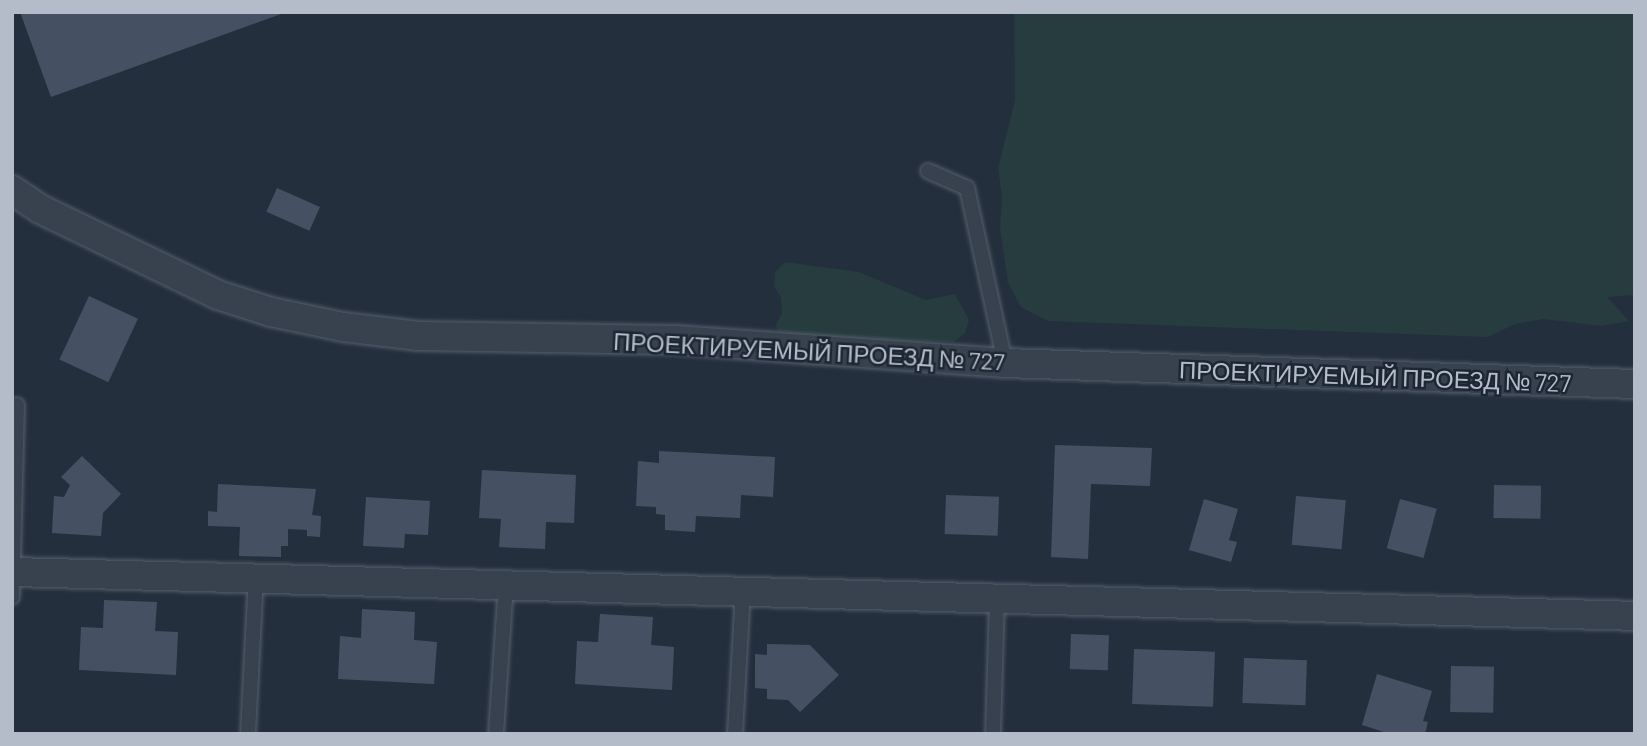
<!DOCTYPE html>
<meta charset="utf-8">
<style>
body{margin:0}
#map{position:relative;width:1647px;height:746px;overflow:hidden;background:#242f3e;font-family:Barlow,sans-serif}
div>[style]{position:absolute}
.green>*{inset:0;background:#263c3f}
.building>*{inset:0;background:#455162;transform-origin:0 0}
.roads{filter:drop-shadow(0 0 2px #565f6c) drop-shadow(0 0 2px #565f6c)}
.lane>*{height:14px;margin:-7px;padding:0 7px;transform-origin:7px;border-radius:7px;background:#38414e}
.street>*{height:28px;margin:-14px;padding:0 14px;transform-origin:14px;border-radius:14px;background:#38414e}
span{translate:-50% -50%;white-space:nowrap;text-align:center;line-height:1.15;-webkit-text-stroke:5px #1d2633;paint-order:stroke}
.street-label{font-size:24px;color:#b4bcc9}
.frame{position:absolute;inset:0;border:14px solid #b4bcc9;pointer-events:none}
</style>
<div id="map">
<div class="green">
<div style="clip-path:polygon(1014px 12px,1635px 12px,1635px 295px,1607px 297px,1629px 321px,1601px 326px,1543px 319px,1515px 324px,1488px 337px,1048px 321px,1021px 307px,1008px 283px,1000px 227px,1002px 197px,998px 168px,1015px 100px)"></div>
<div style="clip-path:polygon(785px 262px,859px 272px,926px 300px,955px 294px,969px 320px,965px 333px,954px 342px,780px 339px,776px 325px,782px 313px,781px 298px,774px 286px,775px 272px)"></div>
</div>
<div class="building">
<div style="clip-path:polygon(20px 12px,284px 12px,284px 13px,51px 97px)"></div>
<div style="left:277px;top:188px;width:47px;height:26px;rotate:24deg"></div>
<div style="left:89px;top:296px;width:54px;height:70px;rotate:25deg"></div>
<div style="clip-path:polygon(1055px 445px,1152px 448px,1150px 486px,1091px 484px,1088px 559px,1051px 557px)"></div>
<div style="clip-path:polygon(659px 451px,775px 457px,773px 497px,741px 495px,740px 518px,696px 516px,695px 532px,665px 530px,665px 515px,656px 514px,656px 507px,636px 506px,638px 461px,659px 463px)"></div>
<div style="clip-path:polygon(82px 456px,121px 494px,103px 513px,101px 536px,52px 533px,54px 496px,64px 497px,70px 485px,61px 477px)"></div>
<div style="clip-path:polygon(482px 470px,576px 475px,574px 523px,546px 522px,545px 549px,499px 547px,501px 519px,479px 518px)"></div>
<div style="clip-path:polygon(218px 484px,316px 489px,312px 515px,321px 516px,320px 537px,307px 536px,307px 530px,288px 529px,288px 546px,281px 546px,281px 557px,239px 556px,240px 527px,208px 526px,208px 511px,217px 512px)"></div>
<div style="left:1494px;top:485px;width:47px;height:33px;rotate:1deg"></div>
<div style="left:946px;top:495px;width:53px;height:39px;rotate:2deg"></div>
<div style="left:1296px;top:496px;width:50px;height:49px;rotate:5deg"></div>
<div style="clip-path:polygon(366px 497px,430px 501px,428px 535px,405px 534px,404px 548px,363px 546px)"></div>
<div style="clip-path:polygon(1204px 499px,1238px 509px,1229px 540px,1237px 542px,1231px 562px,1189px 550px)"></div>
<div style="left:1400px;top:499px;width:38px;height:51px;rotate:15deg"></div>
<div style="clip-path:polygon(104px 600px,157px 602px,155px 631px,178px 632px,176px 675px,79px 670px,81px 627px,103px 628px)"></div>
<div style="clip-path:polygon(362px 609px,415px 612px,414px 640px,437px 642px,434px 684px,338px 679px,340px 636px,361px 638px)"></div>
<div style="clip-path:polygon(600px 614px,653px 617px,651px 645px,674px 647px,672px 690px,575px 684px,577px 641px,598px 642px)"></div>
<div style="left:1071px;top:634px;width:38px;height:35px;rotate:2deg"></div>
<div style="clip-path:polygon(767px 644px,810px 645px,839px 675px,800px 712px,788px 700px,767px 699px,767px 689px,755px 688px,755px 654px,767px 655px)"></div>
<div style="left:1134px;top:649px;width:81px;height:55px;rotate:2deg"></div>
<div style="left:1244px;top:658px;width:63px;height:45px;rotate:2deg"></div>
<div style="left:1451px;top:666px;width:43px;height:46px;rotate:1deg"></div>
<div style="clip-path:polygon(1377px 674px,1432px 691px,1423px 721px,1428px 722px,1425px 734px,1390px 734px,1362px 725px)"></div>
</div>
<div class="roads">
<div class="lane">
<div style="left:928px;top:171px;width:43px;rotate:23.6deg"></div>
<div style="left:967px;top:188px;width:179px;rotate:77.7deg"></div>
<div style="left:12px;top:597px;width:192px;rotate:-88.5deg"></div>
<div style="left:248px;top:734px;width:156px;rotate:-87.1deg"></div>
<div style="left:496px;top:734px;width:149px;rotate:-86.2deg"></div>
<div style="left:735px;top:734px;width:142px;rotate:-86.8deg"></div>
<div style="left:993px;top:734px;width:135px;rotate:-88.3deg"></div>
</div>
<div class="street">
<div style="left:12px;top:190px;width:34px;rotate:34deg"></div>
<div style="left:40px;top:209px;width:198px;rotate:25.8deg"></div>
<div style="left:218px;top:295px;width:56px;rotate:17.8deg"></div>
<div style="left:271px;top:312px;width:74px;rotate:11.8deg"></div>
<div style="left:343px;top:327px;width:76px;rotate:6.8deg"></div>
<div style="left:418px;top:336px;width:258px;rotate:0.9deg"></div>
<div style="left:676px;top:340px;width:330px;rotate:4deg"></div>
<div style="left:1005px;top:363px;width:630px;rotate:1.91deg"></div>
<div style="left:13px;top:572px;width:1623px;rotate:1.55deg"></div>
</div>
</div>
<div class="street-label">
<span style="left:809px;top:351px;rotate:3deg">ПРОЕКТИРУЕМЫЙ ПРОЕЗД № 727</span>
<span style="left:1375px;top:376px;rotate:2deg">ПРОЕКТИРУЕМЫЙ ПРОЕЗД № 727</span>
</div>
<div class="frame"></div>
</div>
